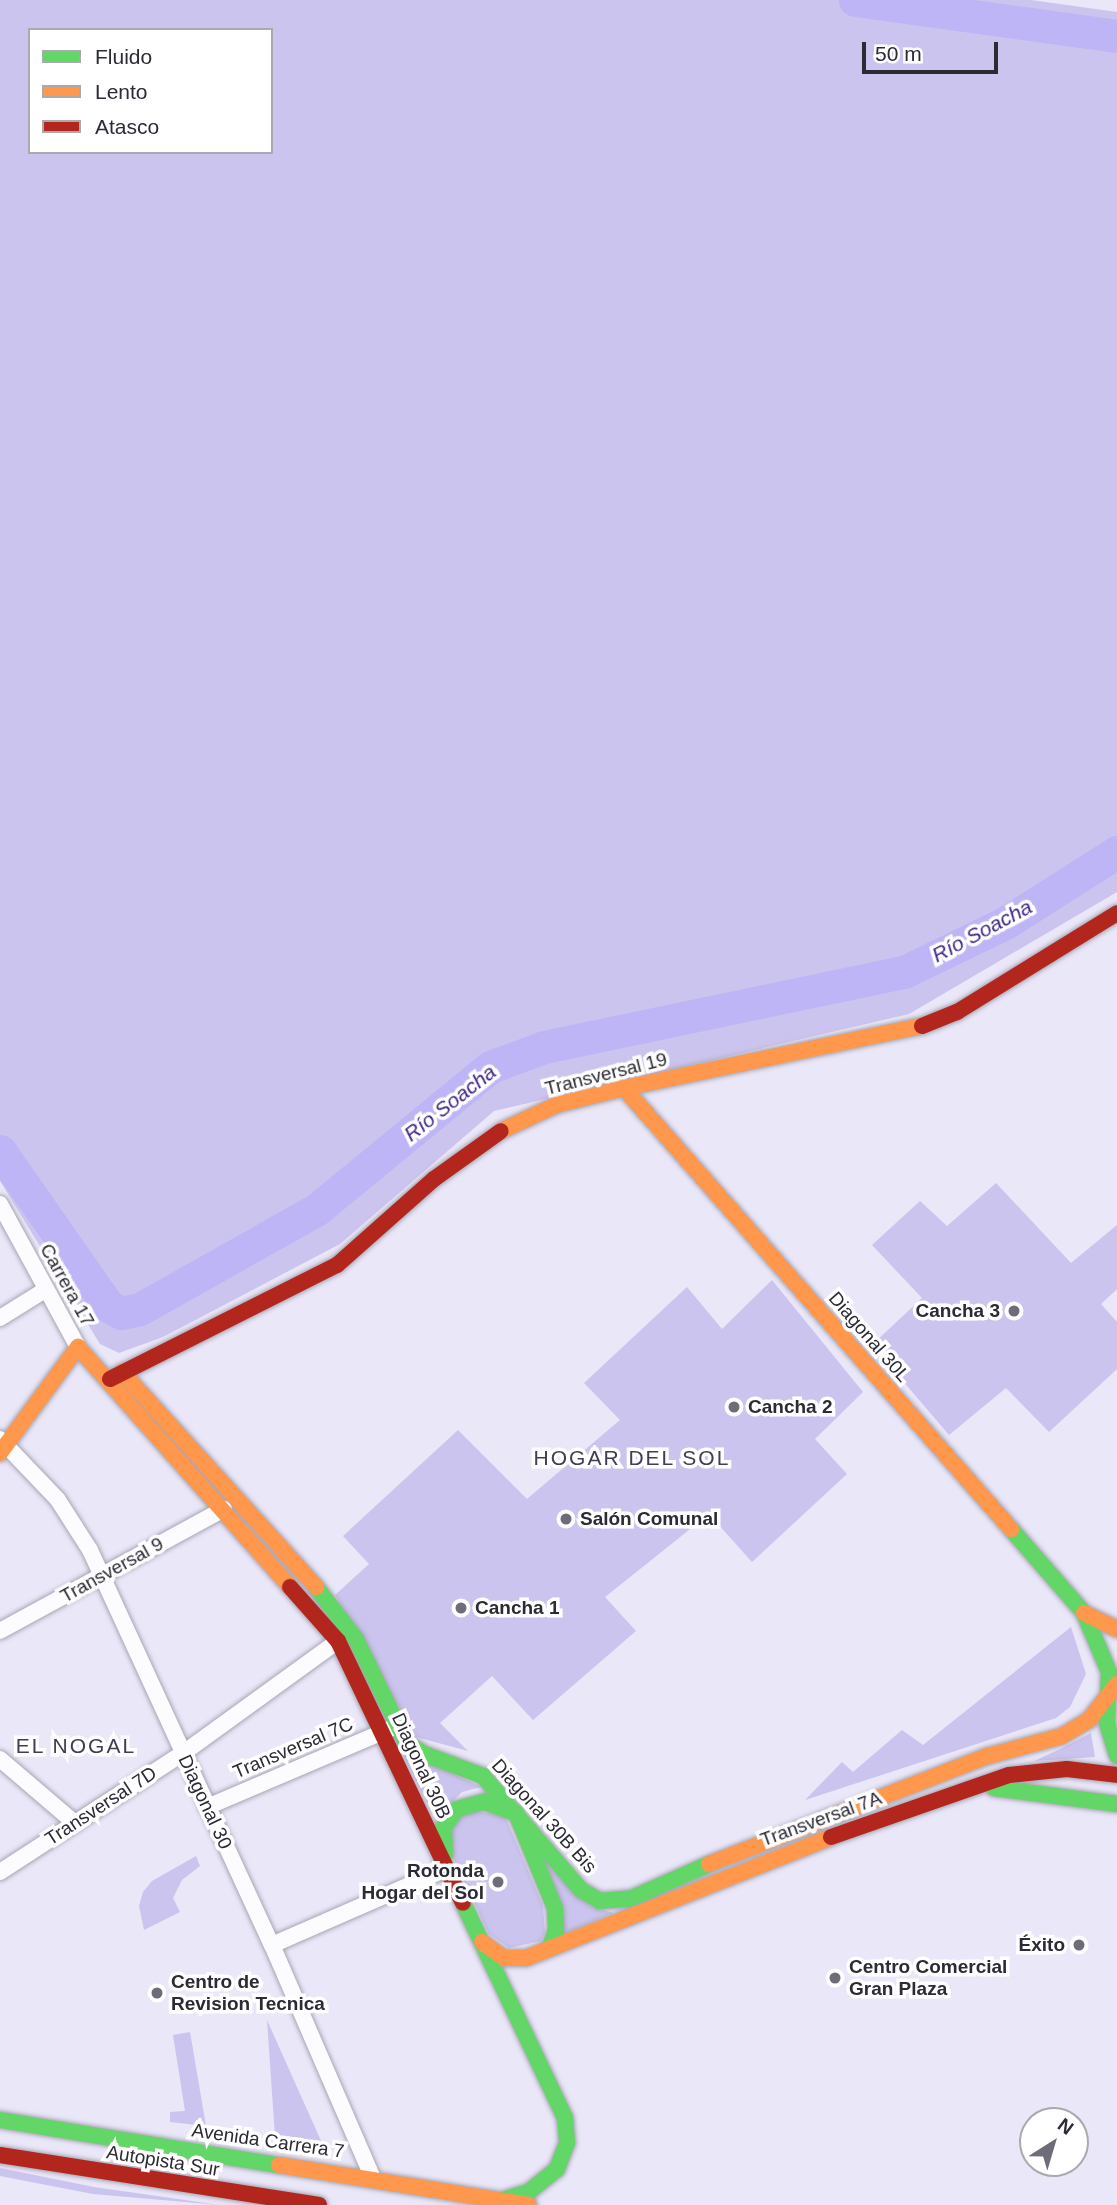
<!DOCTYPE html>
<meta charset="utf-8">
<style>
body{margin:0}
#map{position:relative;width:1117px;height:2205px;overflow:hidden;background:#e9e7f8;font-family:Arial,sans-serif}
div>[style]{position:absolute}
.green>*{inset:0;background:#cac4ef}
.river>*{height:33px;margin:-16.5px;padding:0 16.5px;transform-origin:16.5px;border-radius:16.5px;background:#beb5f6}
.roads{filter:drop-shadow(0 0 2px #a8a6b3) drop-shadow(0 0 2px #a8a6b3)}
.street>*{height:16px;margin:-8px;padding:0 8px;transform-origin:8px;border-radius:8px;background:#fcfbfe}
.fast>*{height:16px;margin:-8px;padding:0 8px;transform-origin:8px;border-radius:8px;background:#63d668}
.slow>*{height:16px;margin:-8px;padding:0 8px;transform-origin:8px;border-radius:8px;background:#ff974d}
.jam>*{height:16px;margin:-8px;padding:0 8px;transform-origin:8px;border-radius:8px;background:#b3261e}
.dots>*{width:19px;height:19px;translate:-50% -50%;box-sizing:border-box;border:4px solid #fff;border-radius:50%}
span{translate:-50% -50%;white-space:nowrap;text-align:center;line-height:1.15;-webkit-text-stroke:7px #fff;paint-order:stroke}
.street-label{font-size:19px;color:#2b2a35}
.poi-label{font-size:19px;color:#2b2a35;font-weight:700}
.right{translate:-100% -50%;text-align:right}
.left{translate:0 -50%;text-align:left}
.water-label{font-size:21px;color:#412687;font-style:italic}
.neighbourhood-label{font-size:21px;color:#403d54;letter-spacing:2px}
.legend{position:absolute;left:28px;top:28px;width:245px;height:126px;box-sizing:border-box;background:#fff;border:2px solid #aaaaae;margin:0;padding:9px 12px;list-style:none;font-size:21px;color:#2b2a35}
.legend li{display:flex;align-items:center;gap:14px;height:35px}
.legend b{width:35px;border:2px solid #aaaaae}
.north{position:absolute;left:1019px;top:2107px;width:70px;height:70px;box-sizing:border-box;background:#fff;border:2px solid #aaaaae;border-radius:50%;rotate:37deg;font-size:19px;font-weight:700;line-height:28px;text-align:center;color:#2b2a35}
.north::after{content:'';display:block;margin:auto;width:24px;height:32px;background:#6e6c79;clip-path:polygon(50% 0,100% 100%,50% 72%,0 100%)}
.scale{position:absolute;left:862px;top:42px;width:136px;height:32px;box-sizing:border-box;border:4px solid #2b2a35;border-top:0;padding-left:9px;font-size:21px;line-height:24px;white-space:nowrap;color:#2b2a35;-webkit-text-stroke:5px #fff;paint-order:stroke}
</style>
<div id="map">
<div class="green">
<div style="clip-path:polygon(evenodd,0 0,1031px 0,1117px 12px,1117px 892px,909px 1014px,494px 1111px,340px 1244px,163px 1337px,119px 1353px,100px 1344px,0 1181px,0 0,30px 30px,271px 30px,271px 152px,30px 152px,30px 30px)"></div>
<div style="clip-path:polygon(996px 1183px,1071px 1263px,1117px 1225px,1117px 1289px,1101px 1304px,1117px 1322px,1117px 1369px,1049px 1432px,1006px 1388px,949px 1435px,872px 1345px,922px 1298px,872px 1245px,920px 1201px,947px 1226px)"></div>
<div style="clip-path:polygon(772px 1280px,863px 1392px,815px 1439px,847px 1474px,752px 1562px,709px 1514px,605px 1597px,636px 1631px,533px 1720px,492px 1676px,440px 1723px,468px 1751px,416px 1737px,335px 1595px,369px 1564px,343px 1536px,458px 1430px,527px 1499px,620px 1420px,584px 1383px,687px 1287px,722px 1329px)"></div>
<div style="clip-path:polygon(1071px 1627px,1086px 1674px,1070px 1707px,1056px 1718px,805px 1800px,842px 1762px,853px 1772px,902px 1730px,923px 1745px)"></div>
<div style="clip-path:polygon(1091px 1733px,1095px 1757px,1034px 1761px,1060px 1749px)"></div>
<div style="clip-path:polygon(400px 1749px,481px 1787px,462px 1792px,435px 1819px)"></div>
<div style="clip-path:polygon(468px 1810px,505px 1816px,543px 1906px,545px 1932px,541px 1941px,509px 1948px,489px 1934px,451px 1853px,451px 1829px)"></div>
<div style="clip-path:polygon(196px 1856px,200px 1866px,182px 1880px,173px 1898px,180px 1912px,144px 1930px,139px 1906px,143px 1892px,152px 1881px)"></div>
<div style="clip-path:polygon(546px 1864px,590px 1906px,614px 1913px,564px 1934px)"></div>
<div style="clip-path:polygon(267px 2020px,322px 2143px,275px 2136px)"></div>
<div style="clip-path:polygon(190px 2032px,206px 2126px,170px 2122px,170px 2112px,185px 2111px,173px 2035px)"></div>
<div style="clip-path:polygon(0 2168px,94px 2187px,220px 2205px,93px 2194px,0 2176px)"></div>
</div>
<div class="river">
<div style="left:855px;top:0;width:264px;rotate:7.8deg"></div>
<div style="left:0;top:1151px;width:189px;rotate:55.1deg"></div>
<div style="left:108px;top:1306px;width:15px;rotate:28deg"></div>
<div style="left:121px;top:1313px;width:19px;rotate:-12deg"></div>
<div style="left:140px;top:1309px;width:202px;rotate:-29.4deg"></div>
<div style="left:316px;top:1210px;width:225px;rotate:-39.4deg"></div>
<div style="left:490px;top:1067px;width:58px;rotate:-20.3deg"></div>
<div style="left:544px;top:1047px;width:368px;rotate:-11.8deg"></div>
<div style="left:904px;top:972px;width:112px;rotate:-25.9deg"></div>
<div style="left:1005px;top:923px;width:133px;rotate:-32.4deg"></div>
</div>
<div class="roads">
<div class="street">
<div style="left:0;top:1204px;width:163px;rotate:61.4deg"></div>
<div style="left:0;top:1318px;width:53px;rotate:-31.9deg"></div>
<div style="left:0;top:1439px;width:84px;rotate:46.4deg"></div>
<div style="left:58px;top:1500px;width:59px;rotate:57.4deg"></div>
<div style="left:90px;top:1550px;width:435px;rotate:65.3deg"></div>
<div style="left:272px;top:1945px;width:254px;rotate:66.6deg"></div>
<div style="left:0;top:1631px;width:255px;rotate:-28.6deg"></div>
<div style="left:0;top:1759px;width:99px;rotate:40.5deg"></div>
<div style="left:207px;top:1807px;width:199px;rotate:-23.1deg"></div>
<div style="left:0;top:1872px;width:217px;rotate:-33deg"></div>
<div style="left:182px;top:1754px;width:193px;rotate:-35.9deg"></div>
<div style="left:272px;top:1945px;width:190px;rotate:-23.6deg"></div>
</div>
<div class="fast">
<div style="left:1011px;top:1529px;width:111px;rotate:49deg"></div>
<div style="left:1084px;top:1613px;width:64px;rotate:67deg"></div>
<div style="left:1109px;top:1672px;width:51px;rotate:92.2deg"></div>
<div style="left:1107px;top:1723px;width:34px;rotate:73deg"></div>
<div style="left:316px;top:1587px;width:66px;rotate:52.4deg"></div>
<div style="left:356px;top:1639px;width:114px;rotate:64.1deg"></div>
<div style="left:406px;top:1742px;width:22px;rotate:34deg"></div>
<div style="left:424px;top:1754px;width:63px;rotate:20.4deg"></div>
<div style="left:483px;top:1776px;width:150px;rotate:49.3deg"></div>
<div style="left:581px;top:1890px;width:22px;rotate:30deg"></div>
<div style="left:600px;top:1901px;width:32px;rotate:-5deg"></div>
<div style="left:632px;top:1898px;width:84px;rotate:-23.8deg"></div>
<div style="left:994px;top:1788px;width:124px;rotate:7.4deg"></div>
<div style="left:445px;top:1855px;width:28px;rotate:-92deg"></div>
<div style="left:444px;top:1827px;width:22px;rotate:-54deg"></div>
<div style="left:457px;top:1809px;width:28px;rotate:-15deg"></div>
<div style="left:484px;top:1802px;width:34px;rotate:19deg"></div>
<div style="left:516px;top:1813px;width:103px;rotate:67.7deg"></div>
<div style="left:555px;top:1908px;width:22px;rotate:87deg"></div>
<div style="left:556px;top:1930px;width:20px;rotate:110deg"></div>
<div style="left:463px;top:1903px;width:238px;rotate:64.6deg"></div>
<div style="left:565px;top:2118px;width:25px;rotate:85deg"></div>
<div style="left:567px;top:2143px;width:28px;rotate:111deg"></div>
<div style="left:557px;top:2169px;width:36px;rotate:141deg"></div>
<div style="left:529px;top:2192px;width:28px;rotate:163deg"></div>
<div style="left:0;top:2120px;width:283px;rotate:9.2deg"></div>
</div>
<div class="slow">
<div style="left:624px;top:1088px;width:587px;rotate:48.73deg"></div>
<div style="left:501px;top:1131px;width:61px;rotate:-25.3deg"></div>
<div style="left:556px;top:1105px;width:70px;rotate:-14deg"></div>
<div style="left:624px;top:1088px;width:304px;rotate:-11.8deg"></div>
<div style="left:122px;top:1372px;width:290px;rotate:47.9deg"></div>
<div style="left:0;top:1453px;width:132px;rotate:-53.7deg"></div>
<div style="left:78px;top:1347px;width:320px;rotate:48.5deg"></div>
<div style="left:1084px;top:1613px;width:37px;rotate:26deg"></div>
<div style="left:709px;top:1864px;width:299px;rotate:-21.2deg"></div>
<div style="left:988px;top:1756px;width:77px;rotate:-15.1deg"></div>
<div style="left:1062px;top:1736px;width:31px;rotate:-31deg"></div>
<div style="left:1089px;top:1720px;width:46px;rotate:-52.1deg"></div>
<div style="left:482px;top:1942px;width:27px;rotate:36deg"></div>
<div style="left:504px;top:1958px;width:22px"></div>
<div style="left:526px;top:1958px;width:328px;rotate:-21.6deg"></div>
<div style="left:279px;top:2165px;width:253px;rotate:9.1deg"></div>
</div>
<div class="jam">
<div style="left:922px;top:1026px;width:38px;rotate:-22deg"></div>
<div style="left:957px;top:1012px;width:188px;rotate:-31.7deg"></div>
<div style="left:110px;top:1379px;width:254px;rotate:-26.7deg"></div>
<div style="left:337px;top:1265px;width:130px;rotate:-41.6deg"></div>
<div style="left:434px;top:1179px;width:82px;rotate:-35.6deg"></div>
<div style="left:290px;top:1587px;width:72px;rotate:48.4deg"></div>
<div style="left:338px;top:1641px;width:290px;rotate:64.5deg"></div>
<div style="left:831px;top:1837px;width:188px;rotate:-19.2deg"></div>
<div style="left:1009px;top:1775px;width:58px;rotate:-5.9deg"></div>
<div style="left:1067px;top:1769px;width:50px;rotate:6.8deg"></div>
<div style="left:0;top:2155px;width:323px;rotate:8.9deg"></div>
</div>
</div>
<div class="dots">
<div style="left:1014px;top:1311px;background:#6e6c79"></div>
<div style="left:734px;top:1407px;background:#6e6c79"></div>
<div style="left:566px;top:1519px;background:#6e6c79"></div>
<div style="left:461px;top:1608px;background:#6e6c79"></div>
<div style="left:498px;top:1882px;background:#6e6c79"></div>
<div style="left:1079px;top:1945px;background:#6e6c79"></div>
<div style="left:835px;top:1978px;background:#6e6c79"></div>
<div style="left:157px;top:1993px;background:#6e6c79"></div>
</div>
<div class="street-label">
<span style="left:606px;top:1074px;rotate:-14deg">Transversal 19</span>
<span style="left:67px;top:1285px;rotate:61deg">Carrera 17</span>
<span style="left:869px;top:1337px;rotate:49deg">Diagonal 30L</span>
<span style="left:112px;top:1570px;rotate:-29deg">Transversal 9</span>
<span style="left:293px;top:1748px;rotate:-23deg">Transversal 7C</span>
<span style="left:421px;top:1766px;rotate:65deg">Diagonal 30B</span>
<span style="left:205px;top:1802px;rotate:65deg">Diagonal 30</span>
<span style="left:101px;top:1806px;rotate:-33deg">Transversal 7D</span>
<span style="left:544px;top:1816px;rotate:48deg">Diagonal 30B Bis</span>
<span style="left:821px;top:1819px;rotate:-20deg">Transversal 7A</span>
<span style="left:268px;top:2141px;rotate:8deg">Avenida Carrera 7</span>
<span style="left:163px;top:2161px;rotate:9deg">Autopista Sur</span>
</div>
<div class="poi-label">
<span class="right" style="left:1000px;top:1311px">Cancha 3</span>
<span class="left" style="left:748px;top:1407px">Cancha 2</span>
<span class="left" style="left:580px;top:1519px">Salón Comunal</span>
<span class="left" style="left:475px;top:1608px">Cancha 1</span>
<span class="right" style="left:484px;top:1882px">Rotonda<br>Hogar del Sol</span>
<span class="right" style="left:1065px;top:1945px">Éxito</span>
<span class="left" style="left:849px;top:1978px">Centro Comercial<br>Gran Plaza</span>
<span class="left" style="left:171px;top:1993px">Centro de<br>Revision Tecnica</span>
</div>
<div class="water-label">
<span style="left:982px;top:931px;rotate:-28deg">Río Soacha</span>
<span style="left:450px;top:1103px;rotate:-38deg">Río Soacha</span>
</div>
<div class="neighbourhood-label">
<span style="left:632px;top:1458px">HOGAR DEL SOL</span>
<span style="left:76px;top:1746px">EL NOGAL</span>
</div>
<ul class="legend">
<li><b style="height:9px;background:#63d668"></b>Fluido</li>
<li><b style="height:9px;background:#ff974d"></b>Lento</li>
<li><b style="height:9px;background:#b3261e"></b>Atasco</li>
</ul>
<div class="north">N</div>
<div class="scale">50 m</div>
</div>
